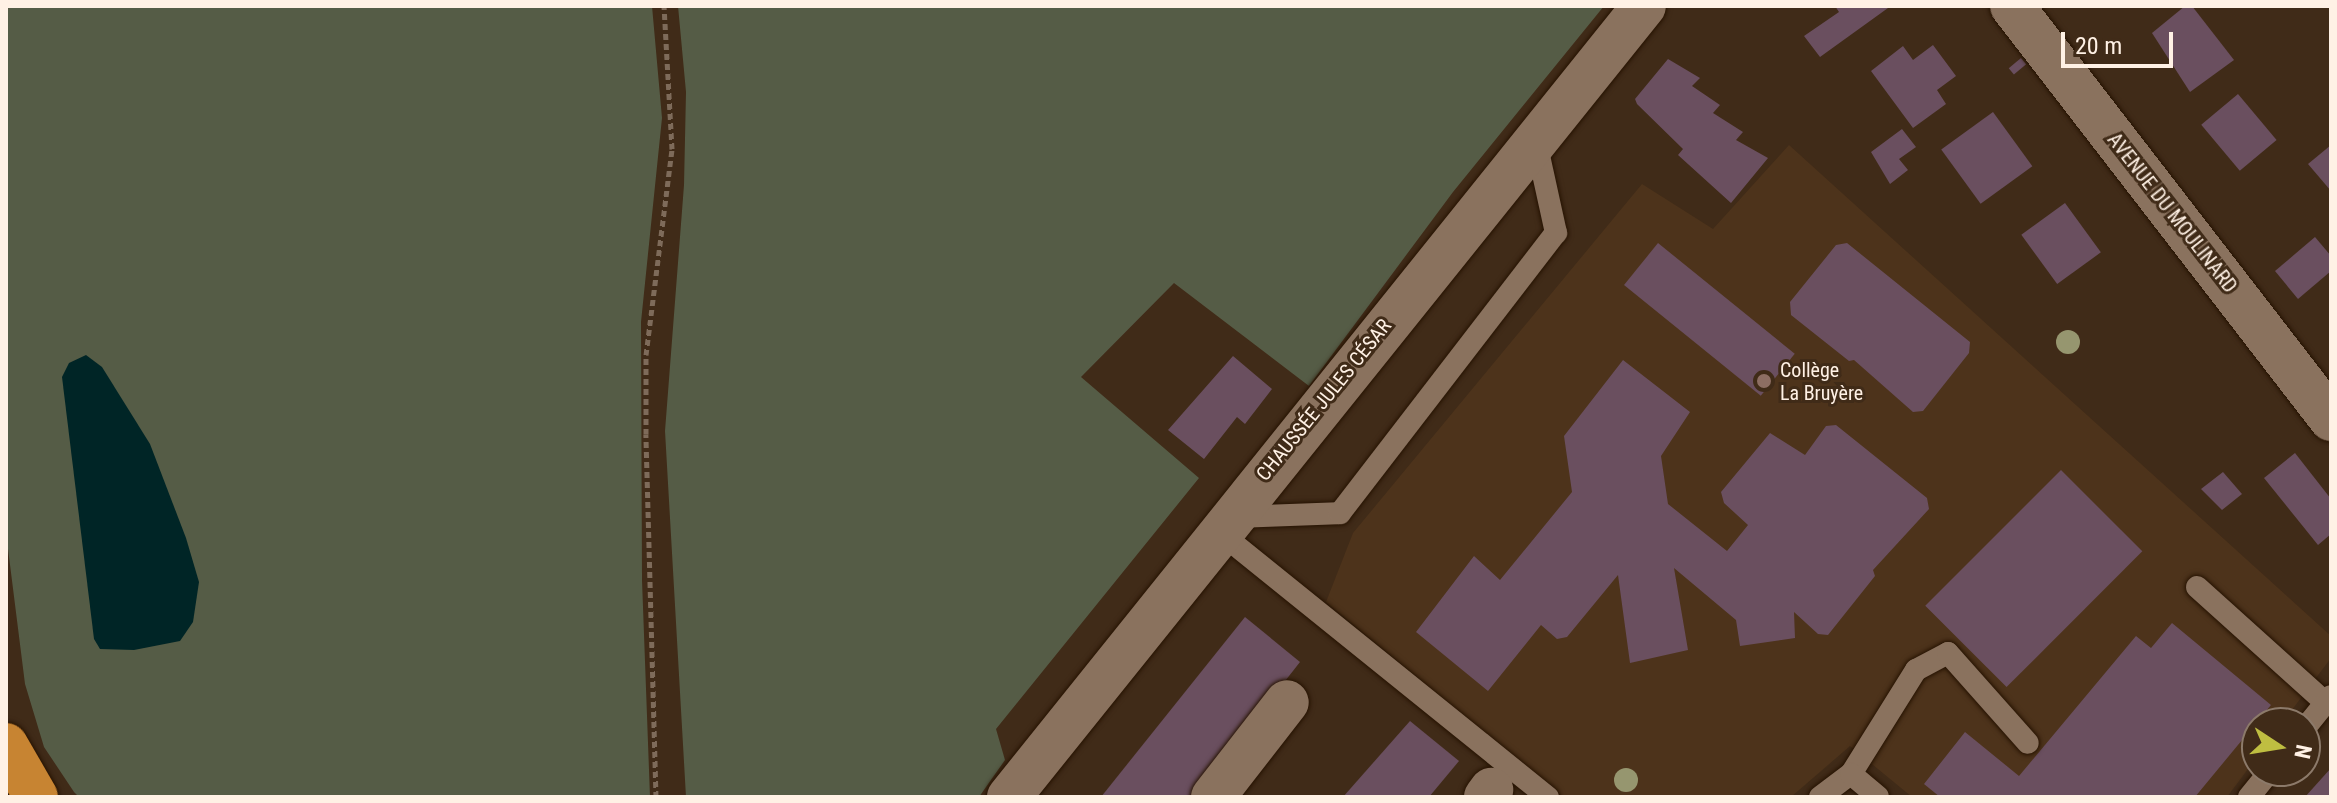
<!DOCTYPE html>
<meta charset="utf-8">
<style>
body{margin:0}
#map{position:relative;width:2337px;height:803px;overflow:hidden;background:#402b18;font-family:"Roboto Condensed",sans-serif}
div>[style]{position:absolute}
.built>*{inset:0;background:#4d331b}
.green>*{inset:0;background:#555c46}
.water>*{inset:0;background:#002526}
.building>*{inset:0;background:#6a4f5f;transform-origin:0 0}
.path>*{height:5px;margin-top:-2.5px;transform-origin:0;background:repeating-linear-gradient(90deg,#7e6b5a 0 6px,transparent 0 10px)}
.roads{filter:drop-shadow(0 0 2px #261302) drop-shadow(0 0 2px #261302)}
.service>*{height:22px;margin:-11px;padding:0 11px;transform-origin:11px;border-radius:11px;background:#8a725e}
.minor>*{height:44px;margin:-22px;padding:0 22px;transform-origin:22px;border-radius:22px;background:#8a725e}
.trunk>*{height:44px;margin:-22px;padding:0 22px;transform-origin:22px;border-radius:22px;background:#c78432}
.trees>*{width:24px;height:24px;margin:-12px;border-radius:50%;background:#96966f}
.dots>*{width:22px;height:22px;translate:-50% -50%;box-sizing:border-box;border:4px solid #402b18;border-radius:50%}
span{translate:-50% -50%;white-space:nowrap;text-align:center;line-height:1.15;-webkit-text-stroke:6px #402b18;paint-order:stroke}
.street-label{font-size:20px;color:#fff1e5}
.poi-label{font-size:20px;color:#fff1e5}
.left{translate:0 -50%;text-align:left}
.frame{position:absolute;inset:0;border:8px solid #fff1e5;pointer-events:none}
.north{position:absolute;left:2241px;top:707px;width:80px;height:80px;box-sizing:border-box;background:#402b18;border:2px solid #8c7a6a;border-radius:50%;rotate:102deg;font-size:22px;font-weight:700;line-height:32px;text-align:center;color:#fff1e5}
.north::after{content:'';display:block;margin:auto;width:28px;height:36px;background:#bfbe41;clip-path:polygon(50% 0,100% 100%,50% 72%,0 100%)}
.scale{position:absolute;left:2061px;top:32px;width:112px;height:36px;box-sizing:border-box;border:4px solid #fff1e5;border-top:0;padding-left:10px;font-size:24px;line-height:28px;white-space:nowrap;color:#fff1e5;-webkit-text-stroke:6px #402b18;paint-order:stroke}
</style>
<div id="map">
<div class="built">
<div style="clip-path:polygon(1789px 145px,2331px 636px,2331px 658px,2282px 723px,2257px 723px,2257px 757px,2227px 797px,1912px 797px,1850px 746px,1791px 797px,1563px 797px,1326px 602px,1353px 533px,1642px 184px,1713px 229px)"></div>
</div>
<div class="green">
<div style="clip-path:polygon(6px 6px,652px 6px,662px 118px,641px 322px,642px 580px,650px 797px,79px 797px,74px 792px,44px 747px,25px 684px,6px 533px)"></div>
<div style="clip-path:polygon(678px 6px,1604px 6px,1453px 192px,1309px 386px,1174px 283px,1081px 377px,1199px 478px,996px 729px,1005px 760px,979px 797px,686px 797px,665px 431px,684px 185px,686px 92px)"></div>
</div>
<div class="water">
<div style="clip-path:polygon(86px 355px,102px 367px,150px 444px,186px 538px,199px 582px,193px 622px,180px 641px,134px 650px,100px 649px,94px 639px,62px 377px,69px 363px)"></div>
</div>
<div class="building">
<div style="clip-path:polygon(1835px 6px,1886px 6px,1888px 8px,1820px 57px,1804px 36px,1839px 12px)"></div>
<div style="clip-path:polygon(2185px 6px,2192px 6px,2234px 60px,2190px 92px,2152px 33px)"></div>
<div style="clip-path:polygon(1933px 45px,1956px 76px,1937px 90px,1946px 104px,1913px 128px,1871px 71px,1903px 46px,1913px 60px)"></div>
<div style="left:2021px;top:58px;width:8px;height:16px;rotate:50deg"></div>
<div style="clip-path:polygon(1668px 59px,1700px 78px,1692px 86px,1720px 105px,1713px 113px,1743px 132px,1736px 140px,1768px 158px,1731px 203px,1678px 155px,1683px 149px,1637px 104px,1635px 99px)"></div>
<div style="left:2238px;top:94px;width:60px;height:48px;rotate:50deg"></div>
<div style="left:1993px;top:112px;width:67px;height:64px;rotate:54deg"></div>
<div style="clip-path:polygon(1902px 129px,1916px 147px,1899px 159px,1908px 170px,1890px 184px,1871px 152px)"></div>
<div style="clip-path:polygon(2331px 145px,2331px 191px,2308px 164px)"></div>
<div style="left:2065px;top:203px;width:61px;height:54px;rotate:54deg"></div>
<div style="clip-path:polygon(2315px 237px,2331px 256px,2331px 271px,2298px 299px,2275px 271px)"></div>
<div style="left:1658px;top:243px;width:176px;height:54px;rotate:39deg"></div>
<div style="clip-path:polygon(1847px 243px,1970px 342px,1969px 353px,1923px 411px,1913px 412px,1854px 360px,1849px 361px,1791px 315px,1790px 302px,1836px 245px)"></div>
<div style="clip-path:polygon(1233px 356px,1272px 389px,1245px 424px,1237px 417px,1204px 459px,1168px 430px)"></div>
<div style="clip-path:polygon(1623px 360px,1690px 412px,1661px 456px,1668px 504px,1727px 551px,1748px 525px,1724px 503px,1721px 492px,1770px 433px,1805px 455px,1826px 426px,1836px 425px,1927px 498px,1929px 509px,1873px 570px,1875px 576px,1828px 635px,1818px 634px,1794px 612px,1795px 638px,1740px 646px,1736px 620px,1674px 568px,1688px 650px,1630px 663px,1618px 575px,1567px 637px,1557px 639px,1541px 625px,1488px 691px,1416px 632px,1474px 556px,1500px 580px,1572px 492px,1564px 436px)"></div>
<div style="clip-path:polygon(2295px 453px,2331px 499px,2331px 534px,2318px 545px,2264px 478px)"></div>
<div style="left:2061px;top:470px;width:115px;height:192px;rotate:45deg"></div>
<div style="clip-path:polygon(2223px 472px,2242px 494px,2222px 510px,2201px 489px)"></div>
<div style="clip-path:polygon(1245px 617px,1300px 662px,1194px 797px,1101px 797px)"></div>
<div style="clip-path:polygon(2172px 623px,2271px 705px,2195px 797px,1940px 797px,1924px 784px,1965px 732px,2019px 776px,2136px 636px,2151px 648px)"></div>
<div style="clip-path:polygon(1410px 721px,1459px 761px,1429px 797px,1343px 797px)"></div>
<div style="clip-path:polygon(2331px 768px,2331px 797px,2305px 797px)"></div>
</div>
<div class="path">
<div style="left:656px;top:797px;width:363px;rotate:-91.6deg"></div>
<div style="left:646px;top:434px;width:79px;rotate:-90deg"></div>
<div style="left:646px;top:355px;width:208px;rotate:-82.8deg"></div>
<div style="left:672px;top:149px;width:143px;rotate:-93.2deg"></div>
</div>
<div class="roads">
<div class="service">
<div style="left:1233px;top:517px;width:107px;rotate:-2.1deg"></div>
<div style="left:1340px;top:513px;width:354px;rotate:-52.4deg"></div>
<div style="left:1556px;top:233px;width:93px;rotate:-102.4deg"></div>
<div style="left:1218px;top:531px;width:424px;rotate:38.9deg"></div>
<div style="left:2197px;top:587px;width:173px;rotate:42deg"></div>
<div style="left:2305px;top:728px;width:41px;rotate:-50.9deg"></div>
<div style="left:1851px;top:774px;width:123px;rotate:-58deg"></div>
<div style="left:1916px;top:670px;width:36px;rotate:-28deg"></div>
<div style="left:1948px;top:653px;width:120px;rotate:48.4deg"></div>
<div style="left:1820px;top:797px;width:39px;rotate:-37deg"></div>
<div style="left:1851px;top:774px;width:35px;rotate:40deg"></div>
<div style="left:2249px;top:797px;width:33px;rotate:-51deg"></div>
</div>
<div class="minor">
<div style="left:2012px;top:6px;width:522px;rotate:52.32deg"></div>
<div style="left:1009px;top:797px;width:1014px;rotate:-51.24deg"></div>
<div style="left:1213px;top:797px;width:120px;rotate:-52.1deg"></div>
<div style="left:1486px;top:797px;width:9px;rotate:-54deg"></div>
</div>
<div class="trunk">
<div style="left:6px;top:745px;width:60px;rotate:60deg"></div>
</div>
</div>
<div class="trees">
<div style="left:2068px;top:342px"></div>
<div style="left:1626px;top:780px"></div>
</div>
<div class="dots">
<div style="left:1764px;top:381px;background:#8d6e63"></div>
</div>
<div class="street-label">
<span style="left:2172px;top:213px;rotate:52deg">AVENUE DU MOULINARD</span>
<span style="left:1324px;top:400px;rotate:-51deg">CHAUSSÉE JULES CÉSAR</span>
</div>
<div class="poi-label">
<span class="left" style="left:1780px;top:382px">Collège<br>La Bruyère</span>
</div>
<div class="frame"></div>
<div class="north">N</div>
<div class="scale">20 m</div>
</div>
